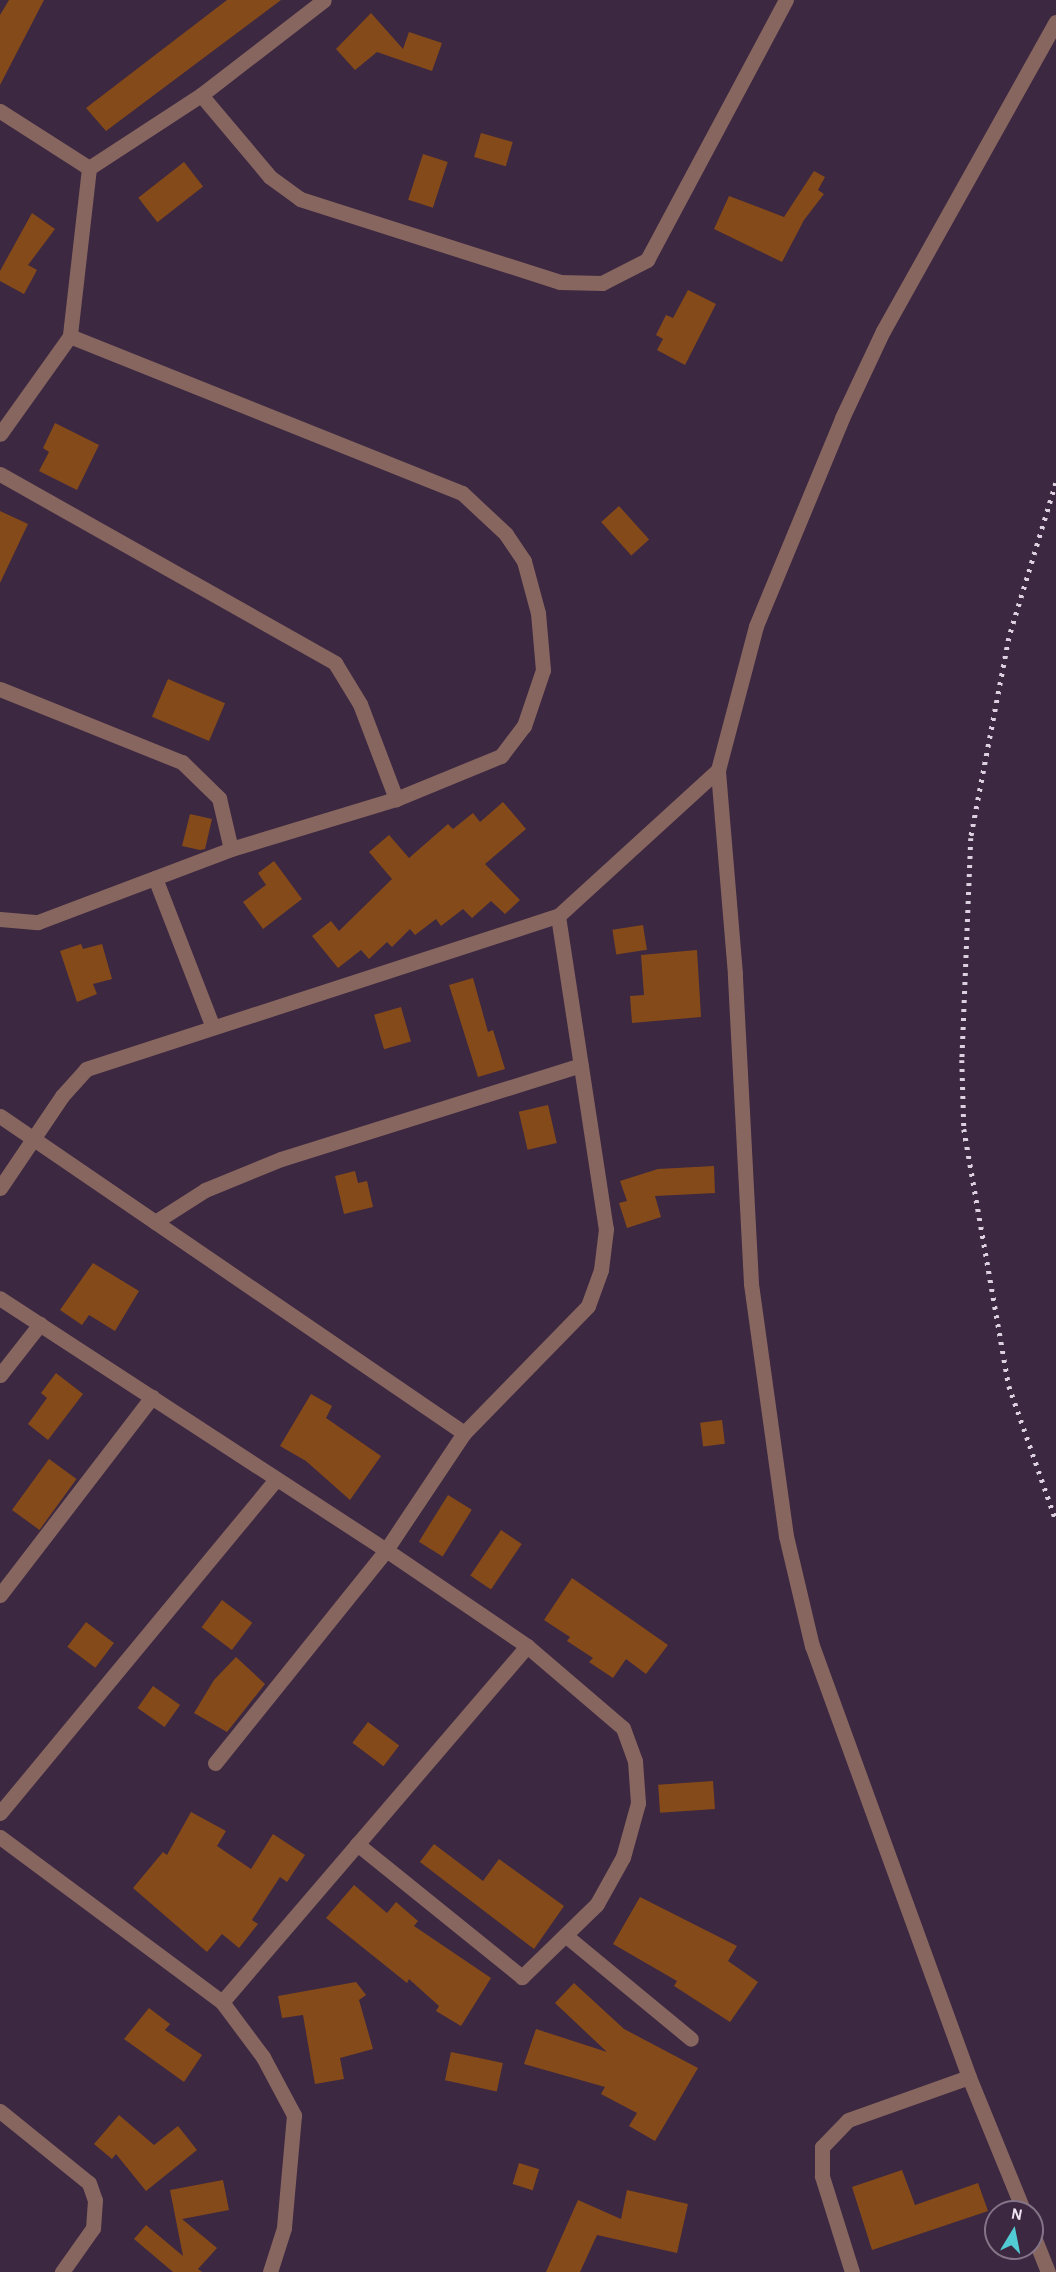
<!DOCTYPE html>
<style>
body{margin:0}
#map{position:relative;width:1056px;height:2272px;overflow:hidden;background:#3c2840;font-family:"Alegreya Sans",sans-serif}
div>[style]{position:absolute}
.building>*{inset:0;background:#854a1a;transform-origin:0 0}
.minor>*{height:15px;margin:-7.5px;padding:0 7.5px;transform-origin:7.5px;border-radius:7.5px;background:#886660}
.rail>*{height:4.5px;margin-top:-2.25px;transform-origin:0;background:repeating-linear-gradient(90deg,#ddd0e0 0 3px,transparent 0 9px)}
span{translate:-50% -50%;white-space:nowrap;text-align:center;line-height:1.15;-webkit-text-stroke:5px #3c2840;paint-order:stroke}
.north{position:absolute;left:984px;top:2200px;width:60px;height:60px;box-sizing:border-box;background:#3c2840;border:2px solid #847488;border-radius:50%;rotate:10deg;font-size:16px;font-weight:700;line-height:24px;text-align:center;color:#f1e5f4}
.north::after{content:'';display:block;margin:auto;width:21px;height:27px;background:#51ccd4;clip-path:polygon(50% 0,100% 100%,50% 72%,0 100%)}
</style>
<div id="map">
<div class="building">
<div style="clip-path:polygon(9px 0,44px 0,0 85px,0 15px)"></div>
<div style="clip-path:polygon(227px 0,281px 0,106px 131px,86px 108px)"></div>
<div style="clip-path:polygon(371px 13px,403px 49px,409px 32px,442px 43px,432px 71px,377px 52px,355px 70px,336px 49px)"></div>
<div style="left:481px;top:133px;width:33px;height:25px;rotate:16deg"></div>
<div style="left:423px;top:154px;width:26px;height:48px;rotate:18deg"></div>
<div style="left:184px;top:162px;width:31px;height:58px;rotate:52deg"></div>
<div style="clip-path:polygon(814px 171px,825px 177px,818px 190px,824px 194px,804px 220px,782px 262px,714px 229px,729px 196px,784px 217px)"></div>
<div style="clip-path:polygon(32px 213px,55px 229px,28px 265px,37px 270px,24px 294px,0 281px,0 271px)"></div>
<div style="clip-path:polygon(688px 290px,716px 304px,685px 365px,657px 350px,663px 339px,656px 335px,666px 315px,673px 318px)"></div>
<div style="clip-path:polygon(55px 423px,99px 445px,77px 490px,39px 471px,49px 452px,43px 448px)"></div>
<div style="left:619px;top:506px;width:45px;height:24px;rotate:48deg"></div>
<div style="clip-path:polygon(0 511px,28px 524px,0 583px)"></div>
<div style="left:168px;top:679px;width:62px;height:41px;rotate:23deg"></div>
<div style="clip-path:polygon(503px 802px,526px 829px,485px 864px,520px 900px,505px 914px,491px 901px,472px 918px,463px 909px,441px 926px,436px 919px,415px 935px,410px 929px,392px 947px,387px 942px,369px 959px,361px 950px,338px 968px,312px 936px,331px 921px,339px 931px,392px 879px,369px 852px,389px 835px,409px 858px,448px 824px,453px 829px,473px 813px,480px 822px)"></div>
<div style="clip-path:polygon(190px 814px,212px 819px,205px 849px,200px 850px,182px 846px)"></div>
<div style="clip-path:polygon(274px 861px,302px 899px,263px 929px,243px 902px,266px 885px,258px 873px)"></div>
<div style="left:643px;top:925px;width:25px;height:31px;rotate:81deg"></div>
<div style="clip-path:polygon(81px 944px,83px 949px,102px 944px,112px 979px,93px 984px,97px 994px,77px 1002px,60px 951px)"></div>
<div style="clip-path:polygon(697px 950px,701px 1017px,632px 1023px,630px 996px,644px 995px,641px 955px)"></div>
<div style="clip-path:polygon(473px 978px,488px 1032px,493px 1030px,505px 1069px,478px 1077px,449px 985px)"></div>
<div style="left:401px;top:1007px;width:36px;height:28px;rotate:74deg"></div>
<div style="left:548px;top:1105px;width:39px;height:30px;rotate:77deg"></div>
<div style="clip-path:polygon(714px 1166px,715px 1193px,655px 1196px,661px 1217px,627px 1228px,619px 1203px,627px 1201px,620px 1181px,658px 1169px)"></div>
<div style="clip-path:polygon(355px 1171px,358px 1183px,367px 1181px,373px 1207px,344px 1214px,335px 1176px)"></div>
<div style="clip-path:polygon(93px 1263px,139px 1291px,115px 1331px,89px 1315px,82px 1325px,60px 1310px)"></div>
<div style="clip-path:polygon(56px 1373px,83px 1394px,48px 1440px,28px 1424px,47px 1398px,41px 1393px)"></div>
<div style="clip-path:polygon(311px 1394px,332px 1406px,326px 1418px,381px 1456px,350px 1500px,306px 1461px,280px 1446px)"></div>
<div style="left:722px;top:1420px;width:24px;height:22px;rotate:83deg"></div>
<div style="left:49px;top:1459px;width:34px;height:63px;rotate:36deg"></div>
<div style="left:448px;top:1495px;width:28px;height:55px;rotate:32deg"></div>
<div style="left:501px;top:1530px;width:25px;height:55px;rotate:34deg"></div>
<div style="clip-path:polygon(572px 1578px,668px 1645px,646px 1674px,626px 1659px,613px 1678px,589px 1662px,593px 1658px,567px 1641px,570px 1637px,544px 1620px)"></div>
<div style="left:222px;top:1600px;width:38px;height:34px;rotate:37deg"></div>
<div style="left:86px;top:1622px;width:35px;height:31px;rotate:37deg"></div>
<div style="clip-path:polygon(236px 1657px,265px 1684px,227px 1732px,194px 1713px,214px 1680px)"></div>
<div style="left:153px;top:1686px;width:33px;height:27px;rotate:35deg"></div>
<div style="left:368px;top:1722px;width:39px;height:26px;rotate:37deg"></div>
<div style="left:713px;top:1781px;width:28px;height:55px;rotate:86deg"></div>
<div style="clip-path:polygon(191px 1812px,226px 1831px,217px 1846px,251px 1869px,273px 1834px,305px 1855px,287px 1882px,280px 1877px,252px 1920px,258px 1924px,239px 1948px,222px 1934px,207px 1952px,133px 1888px,163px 1852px,167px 1855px)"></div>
<div style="clip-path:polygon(434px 1844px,483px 1881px,499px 1859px,564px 1906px,534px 1949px,420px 1862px)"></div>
<div style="clip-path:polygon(354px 1885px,387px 1913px,396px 1902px,418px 1921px,414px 1926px,491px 1978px,461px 2026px,436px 2011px,439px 2006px,409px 1979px,407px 1983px,326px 1918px)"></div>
<div style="clip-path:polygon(640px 1897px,737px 1946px,728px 1961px,758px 1982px,730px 2022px,674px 1986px,677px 1981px,613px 1944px)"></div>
<div style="clip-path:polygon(356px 1982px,366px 1995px,359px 2000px,373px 2049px,340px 2058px,344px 2079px,315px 2084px,303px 2015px,282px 2018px,278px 1996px)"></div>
<div style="clip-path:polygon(574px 1983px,624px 2029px,698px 2068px,655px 2141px,629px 2126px,637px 2113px,601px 2094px,605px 2087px,524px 2064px,536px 2029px,607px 2052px,555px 2003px)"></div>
<div style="clip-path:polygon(149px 2008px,170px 2024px,165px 2030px,202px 2055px,184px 2082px,124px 2039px)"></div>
<div style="left:451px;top:2052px;width:53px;height:29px;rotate:12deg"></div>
<div style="clip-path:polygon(119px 2115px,154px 2145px,178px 2126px,197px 2150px,146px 2191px,116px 2154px,112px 2159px,94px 2144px)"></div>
<div style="left:519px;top:2163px;width:21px;height:22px;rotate:17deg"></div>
<div style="clip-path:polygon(902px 2170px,915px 2205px,978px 2183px,988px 2211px,872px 2250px,852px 2187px)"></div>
<div style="clip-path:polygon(223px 2180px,229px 2210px,182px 2219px,217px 2248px,198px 2269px,202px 2272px,173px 2272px,134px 2239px,146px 2225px,183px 2256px,170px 2190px)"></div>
<div style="clip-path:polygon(627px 2190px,688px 2204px,677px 2253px,597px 2235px,580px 2272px,546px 2272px,578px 2200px,621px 2219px)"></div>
</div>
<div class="minor">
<div style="left:201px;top:95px;width:107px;rotate:49.9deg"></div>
<div style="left:270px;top:177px;width:37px;rotate:36deg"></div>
<div style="left:300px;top:199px;width:273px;rotate:17.7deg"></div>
<div style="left:560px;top:282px;width:42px;rotate:1.4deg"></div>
<div style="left:602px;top:283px;width:51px;rotate:-27.1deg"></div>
<div style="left:647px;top:260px;width:295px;rotate:-61.9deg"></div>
<div style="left:0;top:111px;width:106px;rotate:32.6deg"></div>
<div style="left:89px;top:168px;width:169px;rotate:96.5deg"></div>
<div style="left:70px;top:336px;width:120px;rotate:125.5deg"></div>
<div style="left:89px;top:168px;width:134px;rotate:-33.1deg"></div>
<div style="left:201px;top:95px;width:155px;rotate:-37.7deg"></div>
<div style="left:0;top:474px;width:385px;rotate:29.4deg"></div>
<div style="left:335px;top:663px;width:48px;rotate:58.6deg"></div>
<div style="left:360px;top:704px;width:102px;rotate:69.2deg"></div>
<div style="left:0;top:689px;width:196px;rotate:21.9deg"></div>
<div style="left:182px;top:762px;width:52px;rotate:44.2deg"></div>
<div style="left:219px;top:798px;width:52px;rotate:76.8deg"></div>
<div style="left:155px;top:878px;width:158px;rotate:68.8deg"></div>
<div style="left:558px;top:916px;width:217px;rotate:-42.4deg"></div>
<div style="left:0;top:919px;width:38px;rotate:5deg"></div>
<div style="left:38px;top:922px;width:206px;rotate:-20.7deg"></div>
<div style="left:231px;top:849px;width:172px;rotate:-16.9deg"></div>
<div style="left:396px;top:799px;width:113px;rotate:-22.3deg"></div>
<div style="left:501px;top:756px;width:38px;rotate:-53deg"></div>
<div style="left:524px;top:726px;width:59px;rotate:-71.3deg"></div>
<div style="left:543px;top:670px;width:57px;rotate:-95deg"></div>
<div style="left:538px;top:613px;width:54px;rotate:-105.1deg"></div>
<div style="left:524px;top:561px;width:32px;rotate:-124deg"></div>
<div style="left:506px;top:534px;width:60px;rotate:-137deg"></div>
<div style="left:462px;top:493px;width:422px;rotate:-158.2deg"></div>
<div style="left:0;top:1116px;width:562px;rotate:34.34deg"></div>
<div style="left:0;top:1188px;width:111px;rotate:-56deg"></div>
<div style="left:62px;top:1096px;width:36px;rotate:-48deg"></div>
<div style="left:86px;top:1069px;width:496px;rotate:-18deg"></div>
<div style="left:558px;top:916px;width:317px;rotate:81.3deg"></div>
<div style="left:606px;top:1229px;width:41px;rotate:97deg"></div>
<div style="left:601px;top:1270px;width:38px;rotate:110deg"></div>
<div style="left:588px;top:1306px;width:177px;rotate:134.3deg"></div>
<div style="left:464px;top:1433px;width:141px;rotate:123.7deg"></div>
<div style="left:386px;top:1550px;width:461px;rotate:-146.9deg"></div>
<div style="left:155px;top:1222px;width:59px;rotate:-32.6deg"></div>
<div style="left:205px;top:1190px;width:82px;rotate:-22.2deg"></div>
<div style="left:281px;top:1159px;width:314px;rotate:-17.4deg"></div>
<div style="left:0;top:1375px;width:65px;rotate:-51.9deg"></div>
<div style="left:0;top:1595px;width:250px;rotate:-52.5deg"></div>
<div style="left:215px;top:1763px;width:273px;rotate:-51.2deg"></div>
<div style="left:386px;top:1550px;width:171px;rotate:34.2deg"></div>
<div style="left:527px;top:1646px;width:126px;rotate:40.5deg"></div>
<div style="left:623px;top:1728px;width:35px;rotate:70deg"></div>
<div style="left:635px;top:1761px;width:42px;rotate:85.9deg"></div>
<div style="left:638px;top:1803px;width:56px;rotate:105.5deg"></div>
<div style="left:623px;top:1857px;width:54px;rotate:119deg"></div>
<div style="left:597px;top:1904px;width:105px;rotate:135.8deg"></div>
<div style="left:522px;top:1977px;width:212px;rotate:-141.1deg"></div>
<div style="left:0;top:1813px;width:433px;rotate:-50.4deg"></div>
<div style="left:0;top:1837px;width:277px;rotate:36.6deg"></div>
<div style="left:222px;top:2002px;width:69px;rotate:53.3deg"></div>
<div style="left:263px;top:2057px;width:66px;rotate:61.9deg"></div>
<div style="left:294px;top:2115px;width:113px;rotate:95.1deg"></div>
<div style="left:284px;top:2228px;width:46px;rotate:107.7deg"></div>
<div style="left:565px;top:1935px;width:163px;rotate:39.5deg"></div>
<div style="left:222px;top:2002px;width:469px;rotate:-49.4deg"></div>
<div style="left:0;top:2111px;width:114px;rotate:39deg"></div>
<div style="left:89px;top:2183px;width:18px;rotate:71deg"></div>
<div style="left:95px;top:2200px;width:28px;rotate:94deg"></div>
<div style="left:93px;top:2228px;width:54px;rotate:125.2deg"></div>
<div style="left:1024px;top:2212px;width:146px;rotate:-112.2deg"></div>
<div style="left:969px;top:2077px;width:459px;rotate:-110deg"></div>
<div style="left:812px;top:1646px;width:113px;rotate:-103.3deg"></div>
<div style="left:786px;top:1536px;width:255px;rotate:-97.9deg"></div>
<div style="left:751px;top:1283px;width:309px;rotate:-93deg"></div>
<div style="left:735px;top:974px;width:205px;rotate:-94.8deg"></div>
<div style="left:718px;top:770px;width:149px;rotate:-75.2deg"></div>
<div style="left:756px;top:626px;width:225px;rotate:-67.5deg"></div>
<div style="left:842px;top:418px;width:96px;rotate:-64.8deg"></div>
<div style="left:883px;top:331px;width:354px;rotate:-60.8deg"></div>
<div style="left:1032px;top:2232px;width:43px;rotate:68.2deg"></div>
<div style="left:852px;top:2272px;width:101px;rotate:-107.4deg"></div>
<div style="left:822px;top:2176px;width:29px;rotate:-90deg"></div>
<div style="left:822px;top:2147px;width:37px;rotate:-46deg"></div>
<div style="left:848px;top:2120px;width:128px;rotate:-19.6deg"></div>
</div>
<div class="rail">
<div style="left:1056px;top:483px;width:162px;rotate:106.9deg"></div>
<div style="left:1009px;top:638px;width:204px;rotate:100.8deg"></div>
<div style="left:971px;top:838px;width:222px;rotate:92.3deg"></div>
<div style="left:962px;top:1060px;width:69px;rotate:88.3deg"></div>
<div style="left:964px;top:1129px;width:261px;rotate:80.1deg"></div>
<div style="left:1009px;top:1386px;width:142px;rotate:70.7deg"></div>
</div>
<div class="north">N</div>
</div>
